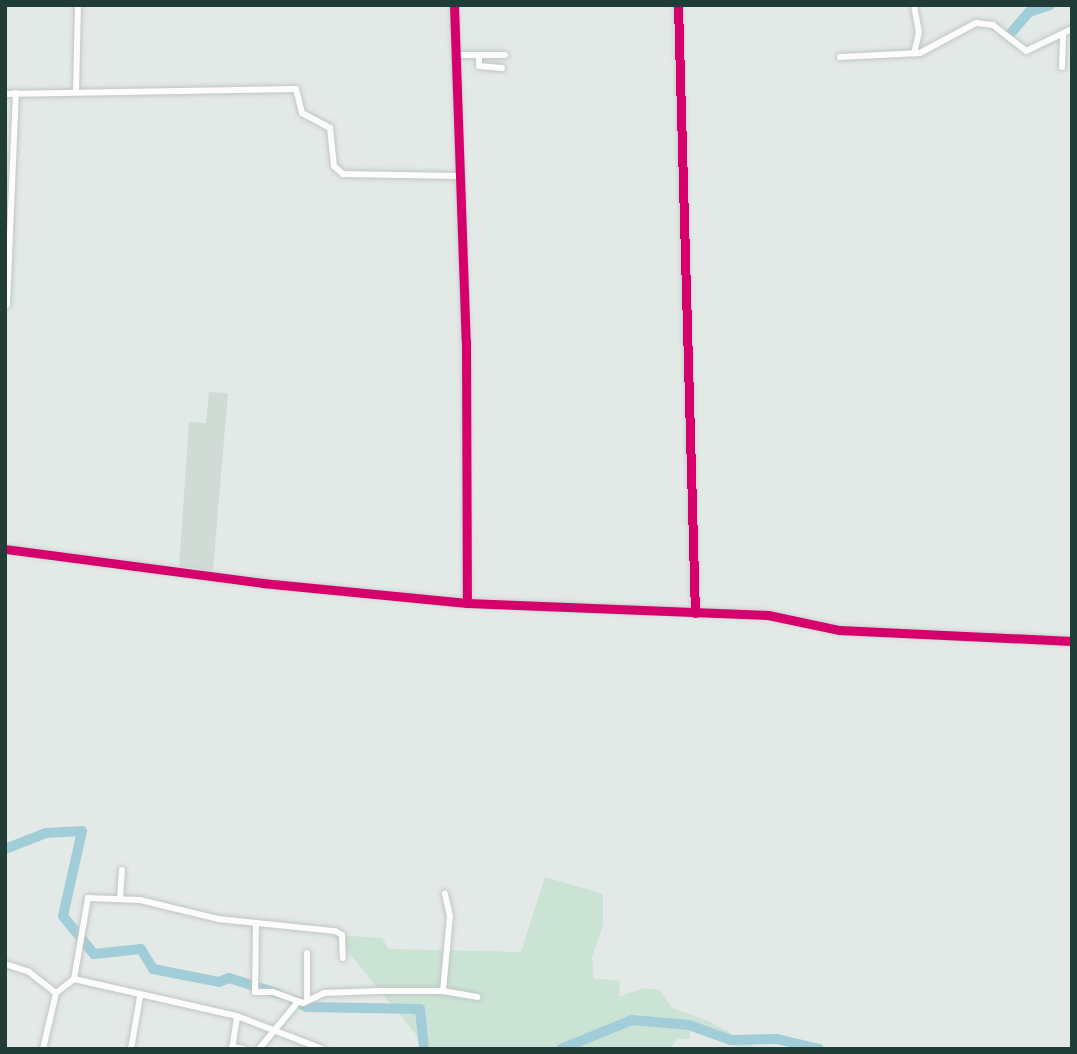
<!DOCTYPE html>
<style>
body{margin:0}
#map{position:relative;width:1077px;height:1054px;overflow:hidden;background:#e3e9e6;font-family:"PT Sans Narrow",sans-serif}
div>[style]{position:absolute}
.built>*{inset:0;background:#d0dbd6}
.green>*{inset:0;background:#cbe3d4}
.river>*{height:10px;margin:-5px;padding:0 5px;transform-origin:5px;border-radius:5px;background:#a1cdd9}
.roads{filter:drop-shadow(0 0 2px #c0c6c4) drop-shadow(0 0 2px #c0c6c4)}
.minor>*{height:6px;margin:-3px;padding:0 3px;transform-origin:3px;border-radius:3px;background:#fbfcfb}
.cycleway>*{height:9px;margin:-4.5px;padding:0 4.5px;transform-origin:4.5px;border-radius:4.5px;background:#d6006c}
span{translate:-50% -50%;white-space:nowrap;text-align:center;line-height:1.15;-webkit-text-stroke:7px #f1f8f5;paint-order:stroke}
.frame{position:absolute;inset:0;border:7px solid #203d37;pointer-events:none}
</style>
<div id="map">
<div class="built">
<div style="clip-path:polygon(209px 392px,228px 393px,213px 570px,179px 567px,189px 422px,206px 423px)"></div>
</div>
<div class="green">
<div style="clip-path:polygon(545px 877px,603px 894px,603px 925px,592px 957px,594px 978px,620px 981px,619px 997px,643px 988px,660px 990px,672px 1008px,709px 1021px,758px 1049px,737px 1047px,691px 1027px,689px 1039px,677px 1039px,670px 1049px,428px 1049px,334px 935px,382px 938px,389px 949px,521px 952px)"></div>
</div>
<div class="river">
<div style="left:1010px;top:34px;width:29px;rotate:-49deg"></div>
<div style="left:1029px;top:12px;width:22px;rotate:-18deg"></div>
<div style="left:5px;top:849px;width:44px;rotate:-21.3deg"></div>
<div style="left:46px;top:833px;width:36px;rotate:-3deg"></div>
<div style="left:82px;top:831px;width:87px;rotate:102.6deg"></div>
<div style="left:63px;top:916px;width:49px;rotate:50.8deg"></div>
<div style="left:94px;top:954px;width:47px;rotate:-6.1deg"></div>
<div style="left:141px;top:949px;width:23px;rotate:59deg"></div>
<div style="left:153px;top:969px;width:67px;rotate:11.1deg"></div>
<div style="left:219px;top:982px;width:11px;rotate:-22deg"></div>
<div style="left:229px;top:978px;width:52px;rotate:17.7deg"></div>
<div style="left:293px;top:1000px;width:16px;rotate:27deg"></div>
<div style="left:307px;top:1007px;width:113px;rotate:1deg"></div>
<div style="left:420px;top:1009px;width:40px;rotate:84.3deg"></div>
<div style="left:561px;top:1049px;width:77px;rotate:-22.2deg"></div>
<div style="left:632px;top:1020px;width:57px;rotate:5deg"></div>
<div style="left:689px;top:1025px;width:45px;rotate:19.7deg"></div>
<div style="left:731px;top:1040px;width:46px;rotate:-1.2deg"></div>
<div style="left:777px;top:1039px;width:43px;rotate:13.4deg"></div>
</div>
<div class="roads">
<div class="minor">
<div style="left:454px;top:5px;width:336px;rotate:88deg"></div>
<div style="left:466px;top:341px;width:262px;rotate:89.8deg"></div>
<div style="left:678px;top:5px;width:608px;rotate:88.4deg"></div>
<div style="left:914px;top:5px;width:27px;rotate:80deg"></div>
<div style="left:919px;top:32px;width:22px;rotate:103deg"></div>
<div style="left:455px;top:55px;width:50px"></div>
<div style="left:479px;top:56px;width:10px;rotate:90deg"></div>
<div style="left:479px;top:66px;width:23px;rotate:5deg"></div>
<div style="left:840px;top:57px;width:80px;rotate:-2.9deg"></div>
<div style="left:920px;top:53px;width:64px;rotate:-28.2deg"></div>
<div style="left:976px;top:23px;width:17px;rotate:7deg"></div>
<div style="left:993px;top:25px;width:42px;rotate:38.2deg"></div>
<div style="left:1026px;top:51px;width:51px;rotate:-25.6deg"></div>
<div style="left:1062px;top:67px;width:34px;rotate:-88deg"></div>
<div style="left:76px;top:92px;width:87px;rotate:-88.7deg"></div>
<div style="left:5px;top:94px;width:291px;rotate:-1deg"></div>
<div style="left:296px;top:89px;width:25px;rotate:76deg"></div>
<div style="left:302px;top:113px;width:32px;rotate:28deg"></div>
<div style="left:330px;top:128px;width:38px;rotate:84deg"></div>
<div style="left:334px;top:166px;width:12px;rotate:42deg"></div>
<div style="left:343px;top:174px;width:115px;rotate:1deg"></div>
<div style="left:7px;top:305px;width:212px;rotate:-87.6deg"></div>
<div style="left:5px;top:549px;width:259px;rotate:7.5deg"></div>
<div style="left:262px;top:583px;width:206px;rotate:5.6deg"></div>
<div style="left:467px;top:603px;width:301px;rotate:2.3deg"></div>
<div style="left:768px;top:615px;width:73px;rotate:11.9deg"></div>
<div style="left:839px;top:630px;width:233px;rotate:2.7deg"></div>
<div style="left:120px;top:899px;width:29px;rotate:-86deg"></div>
<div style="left:256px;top:924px;width:68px;rotate:90.8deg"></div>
<div style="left:255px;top:992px;width:18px"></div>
<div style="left:273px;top:992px;width:32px;rotate:20deg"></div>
<div style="left:303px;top:1003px;width:23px;rotate:-25deg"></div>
<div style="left:324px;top:993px;width:54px;rotate:-2.1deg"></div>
<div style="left:378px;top:991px;width:65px"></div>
<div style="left:443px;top:991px;width:35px;rotate:10deg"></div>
<div style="left:5px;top:964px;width:25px;rotate:18deg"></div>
<div style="left:29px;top:972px;width:34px;rotate:38deg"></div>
<div style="left:74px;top:979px;width:167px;rotate:12.8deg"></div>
<div style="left:237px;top:1016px;width:91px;rotate:21.2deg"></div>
<div style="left:443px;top:991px;width:75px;rotate:-84.7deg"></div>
<div style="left:450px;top:916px;width:23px;rotate:-103deg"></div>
<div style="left:307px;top:999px;width:46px;rotate:-90deg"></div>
<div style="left:232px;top:1047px;width:12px;rotate:9deg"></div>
<div style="left:43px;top:1049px;width:57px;rotate:-76.9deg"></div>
<div style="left:56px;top:993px;width:23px;rotate:-38deg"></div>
<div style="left:74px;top:979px;width:82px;rotate:-80.2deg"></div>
<div style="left:88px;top:898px;width:52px;rotate:2.2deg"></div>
<div style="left:140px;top:900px;width:80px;rotate:13.7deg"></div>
<div style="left:218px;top:919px;width:118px;rotate:5.9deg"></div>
<div style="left:335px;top:931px;width:8px;rotate:30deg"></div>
<div style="left:342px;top:935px;width:23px;rotate:88deg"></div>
<div style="left:131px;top:1049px;width:53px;rotate:-80.2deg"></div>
<div style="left:232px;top:1049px;width:33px;rotate:-81deg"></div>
<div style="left:259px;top:1049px;width:60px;rotate:-50.4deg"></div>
</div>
</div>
<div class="cycleway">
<div style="left:454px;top:5px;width:336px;rotate:88deg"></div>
<div style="left:466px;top:341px;width:262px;rotate:89.8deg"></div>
<div style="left:678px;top:5px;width:608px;rotate:88.4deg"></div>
<div style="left:5px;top:549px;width:259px;rotate:7.5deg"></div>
<div style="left:262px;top:583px;width:206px;rotate:5.6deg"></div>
<div style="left:467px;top:603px;width:301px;rotate:2.3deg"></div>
<div style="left:768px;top:615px;width:73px;rotate:11.9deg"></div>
<div style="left:839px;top:630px;width:233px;rotate:2.7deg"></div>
</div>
<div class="frame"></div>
</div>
